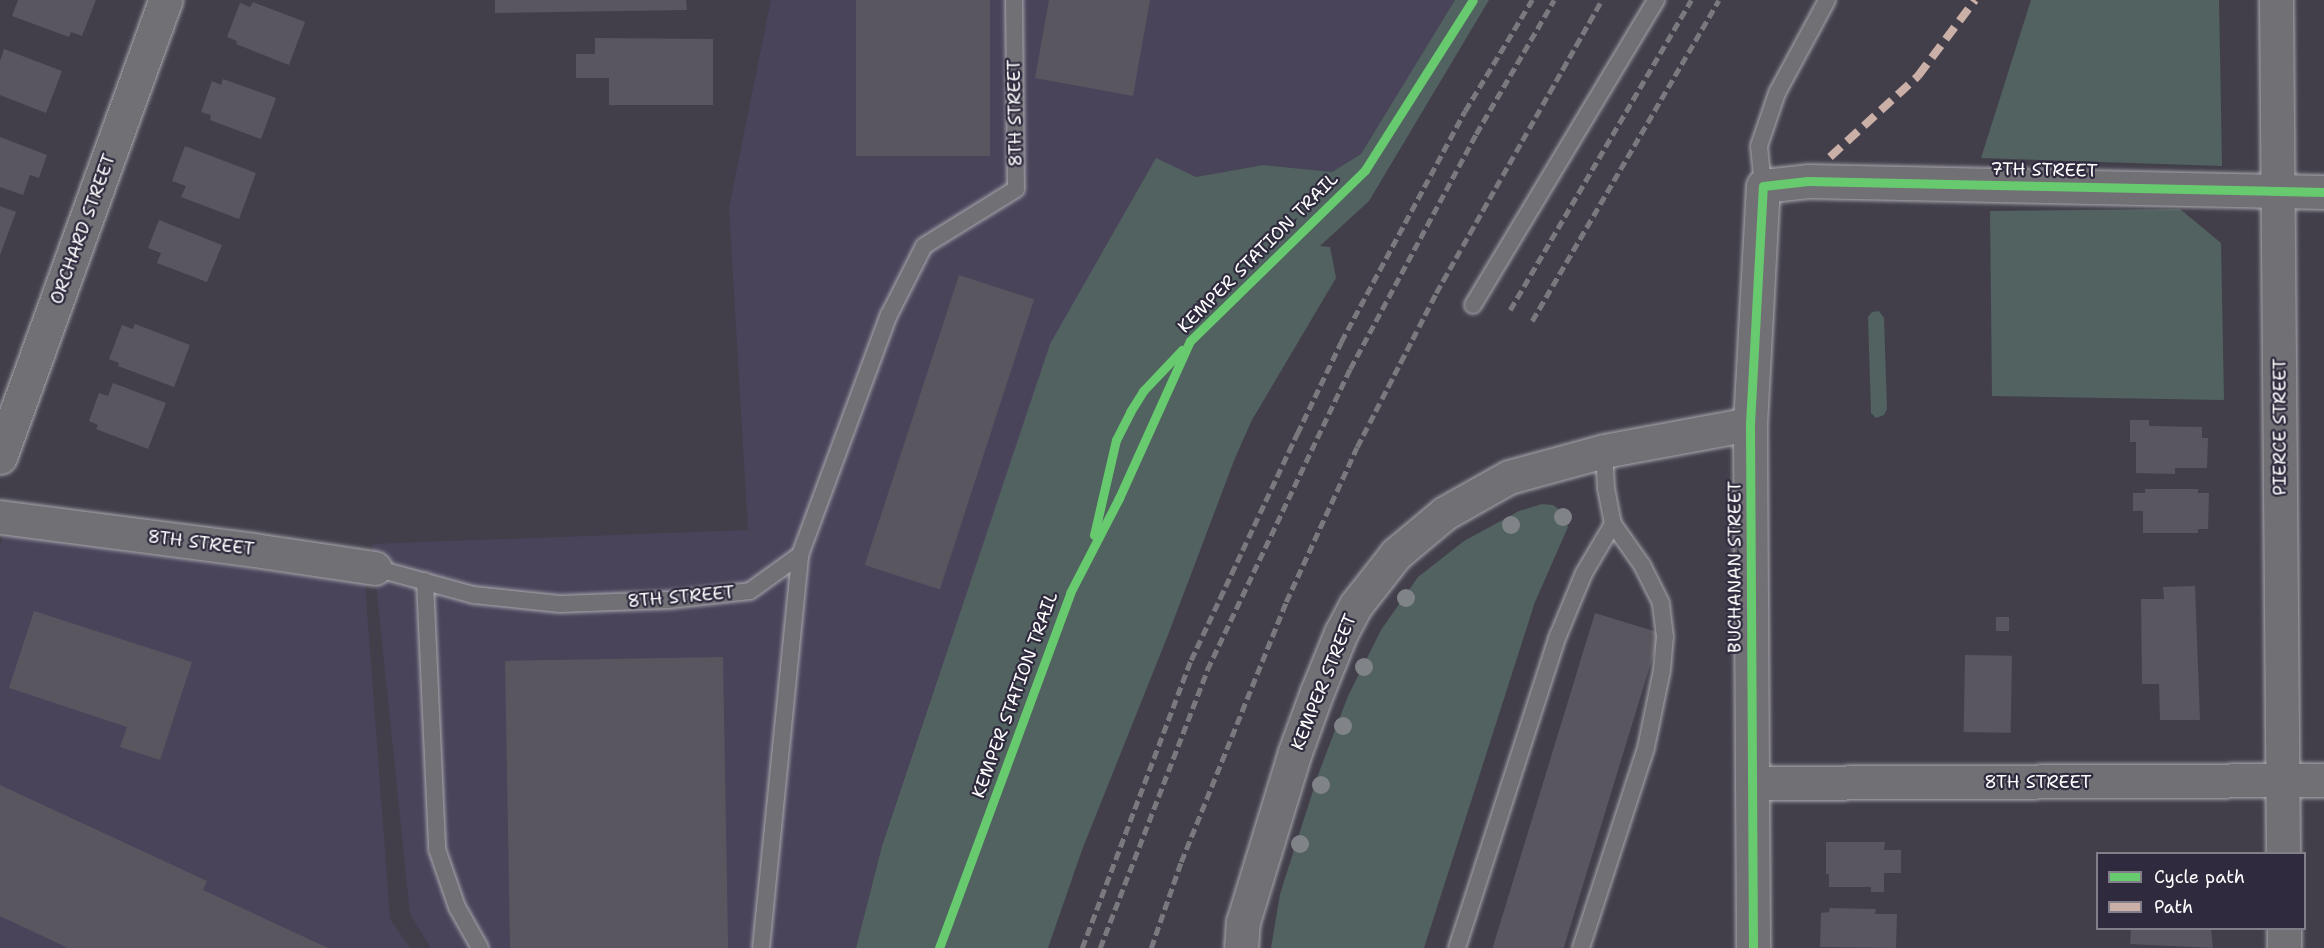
<!DOCTYPE html>
<style>
body{margin:0}
#map{position:relative;width:2324px;height:948px;overflow:hidden;background:#423f4b;font-family:"Shantell Sans",sans-serif}
div>[style]{position:absolute}
.built>*{inset:0;background:#4a445b}
.green>*{inset:0;background:#516260}
.building>*{inset:0;background:#595660;transform-origin:0 0}
.roads{filter:drop-shadow(0 0 2px #aaa9ae) drop-shadow(0 0 2px #aaa9ae)}
.service>*{height:16px;margin:-8px;padding:0 8px;transform-origin:8px;border-radius:8px;background:#717075}
.minor>*{height:33px;margin:-16.5px;padding:0 16.5px;transform-origin:16.5px;border-radius:16.5px;background:#717075}
.rail>*{height:4.5px;margin-top:-2.25px;transform-origin:0;background:repeating-linear-gradient(90deg,#7a797e 0 9px,transparent 0 13.5px)}
.quiet>*{height:8px;margin-top:-4px;transform-origin:0;background:repeating-linear-gradient(90deg,#cab0a6 0 15px,transparent 0 23px)}
.cycleway>*{height:9px;margin:-4.5px;padding:0 4.5px;transform-origin:4.5px;border-radius:4.5px;background:#67ca6e}
.trees>*{width:18px;height:18px;margin:-9px;border-radius:50%;background:#808388}
span{translate:-50% -50%;white-space:nowrap;text-align:center;line-height:1.15;-webkit-text-stroke:4.5px #2f2a3d;paint-order:stroke}
.street-label{font-size:18px;color:#fff}
.legend{position:absolute;left:2096px;top:852px;width:210px;height:78px;box-sizing:border-box;background:#2f2a3d;border:2px solid #827f8b;margin:0;padding:8px 10px;list-style:none;font-size:18px;color:#fff}
.legend li{display:flex;align-items:center;gap:12px;height:30px}
.legend b{width:30px;border:2px solid #827f8b}
</style>
<div id="map">
<div class="built">
<div style="clip-path:polygon(771px 0,1455px 0,1361px 154px,1332px 172px,1263px 165px,1196px 177px,1156px 159px,1050px 345px,882px 846px,856px 948px,431px 948px,410px 914px,372px 544px,748px 530px,729px 208px)"></div>
<div style="clip-path:polygon(4px 534px,365px 584px,390px 919px,410px 948px,0 948px,0 546px)"></div>
</div>
<div class="green">
<div style="clip-path:polygon(1455px 0,1489px 0,1369px 201px,1320px 246px,1330px 247px,1336px 278px,1252px 420px,1235px 458px,1168px 635px,1082px 850px,1048px 948px,856px 948px,882px 846px,1050px 344px,1156px 158px,1196px 177px,1263px 165px,1332px 172px,1361px 154px)"></div>
<div style="clip-path:polygon(2031px 0,2219px 0,2222px 166px,1981px 158px)"></div>
<div style="clip-path:polygon(2180px 209px,2221px 243px,2224px 400px,1992px 396px,1990px 211px)"></div>
<div style="clip-path:polygon(1879px 311px,1884px 318px,1887px 409px,1884px 415px,1876px 418px,1871px 413px,1868px 317px,1872px 312px)"></div>
<div style="clip-path:polygon(1542px 504px,1553px 505px,1564px 513px,1568px 527px,1535px 602px,1424px 948px,1271px 948px,1280px 894px,1318px 775px,1348px 696px,1381px 630px,1418px 577px,1464px 541px,1519px 511px)"></div>
</div>
<div class="building">
<div style="clip-path:polygon(18px 0,96px 0,82px 36px,71px 32px,69px 37px,12px 16px)"></div>
<div style="clip-path:polygon(495px 0,686px 0,687px 10px,495px 13px)"></div>
<div style="left:856px;top:0;width:134px;height:156px"></div>
<div style="clip-path:polygon(1049px 0,1150px 0,1133px 96px,1035px 78px)"></div>
<div style="clip-path:polygon(253px 2px,305px 22px,289px 65px,236px 44px,237px 41px,227px 37px,240px 3px,250px 7px)"></div>
<div style="clip-path:polygon(595px 38px,713px 39px,713px 105px,609px 105px,609px 78px,576px 78px,576px 54px,595px 54px)"></div>
<div style="clip-path:polygon(4px 49px,62px 71px,46px 113px,0 95px,0 61px)"></div>
<div style="clip-path:polygon(223px 79px,276px 98px,261px 139px,210px 120px,211px 115px,201px 112px,212px 81px,221px 85px)"></div>
<div style="clip-path:polygon(0 137px,47px 155px,39px 178px,30px 175px,23px 195px,0 187px)"></div>
<div style="clip-path:polygon(185px 146px,256px 173px,239px 219px,181px 197px,186px 186px,172px 181px)"></div>
<div style="clip-path:polygon(0 206px,16px 212px,0 255px)"></div>
<div style="clip-path:polygon(159px 220px,222px 245px,207px 282px,157px 263px,161px 253px,148px 248px)"></div>
<div style="left:959px;top:275px;width:79px;height:305px;rotate:18deg"></div>
<div style="clip-path:polygon(135px 324px,190px 345px,174px 387px,118px 366px,119px 363px,109px 359px,122px 325px,133px 329px)"></div>
<div style="clip-path:polygon(113px 383px,166px 403px,148px 449px,96px 429px,98px 425px,89px 421px,99px 393px,108px 396px)"></div>
<div style="clip-path:polygon(2130px 420px,2149px 420px,2149px 426px,2202px 427px,2202px 438px,2208px 438px,2207px 468px,2175px 468px,2175px 474px,2136px 473px,2136px 442px,2130px 442px)"></div>
<div style="clip-path:polygon(2145px 489px,2198px 489px,2198px 493px,2209px 493px,2208px 529px,2198px 529px,2198px 533px,2143px 533px,2143px 511px,2133px 511px,2133px 493px,2145px 493px)"></div>
<div style="clip-path:polygon(2195px 586px,2200px 720px,2160px 720px,2159px 684px,2142px 684px,2141px 599px,2164px 599px,2163px 587px)"></div>
<div style="clip-path:polygon(34px 611px,192px 662px,160px 760px,120px 747px,127px 727px,9px 688px)"></div>
<div style="left:1595px;top:613px;width:68px;height:352px;rotate:17deg"></div>
<div style="left:1996px;top:617px;width:13px;height:14px"></div>
<div style="left:1965px;top:655px;width:47px;height:77px;rotate:1deg"></div>
<div style="left:723px;top:657px;width:291px;height:218px;rotate:89deg"></div>
<div style="clip-path:polygon(0 785px,207px 881px,203px 890px,328px 948px,68px 948px,0 916px)"></div>
<div style="clip-path:polygon(1826px 842px,1885px 842px,1884px 850px,1901px 850px,1901px 873px,1884px 873px,1884px 892px,1871px 892px,1871px 887px,1829px 887px,1829px 874px,1826px 874px)"></div>
<div style="clip-path:polygon(1830px 908px,1876px 909px,1875px 914px,1897px 914px,1896px 948px,1820px 947px,1821px 913px,1829px 912px)"></div>
<div style="clip-path:polygon(2131px 928px,2211px 928px,2213px 948px,2130px 944px)"></div>
</div>
<div class="roads">
<div class="service">
<div style="left:1763px;top:186px;width:40px;rotate:-95.7deg"></div>
<div style="left:1759px;top:146px;width:56px;rotate:-71.2deg"></div>
<div style="left:1777px;top:93px;width:106px;rotate:-61.7deg"></div>
<div style="left:1473px;top:305px;width:356px;rotate:-59deg"></div>
<div style="left:375px;top:568px;width:103px;rotate:15.3deg"></div>
<div style="left:474px;top:595px;width:86px;rotate:6deg"></div>
<div style="left:560px;top:604px;width:109px;rotate:-2.1deg"></div>
<div style="left:669px;top:600px;width:81px;rotate:-6.3deg"></div>
<div style="left:750px;top:591px;width:62px;rotate:-35.8deg"></div>
<div style="left:800px;top:555px;width:256px;rotate:-69.7deg"></div>
<div style="left:889px;top:315px;width:77px;rotate:-63.1deg"></div>
<div style="left:924px;top:246px;width:108px;rotate:-31.8deg"></div>
<div style="left:1016px;top:189px;width:189px;rotate:-90.6deg"></div>
<div style="left:425px;top:581px;width:268px;rotate:87.4deg"></div>
<div style="left:437px;top:849px;width:61px;rotate:71deg"></div>
<div style="left:457px;top:907px;width:47px;rotate:60.7deg"></div>
<div style="left:761px;top:948px;width:395px;rotate:-84.3deg"></div>
<div style="left:1457px;top:948px;width:328px;rotate:-72.1deg"></div>
<div style="left:1558px;top:636px;width:68px;rotate:-67.6deg"></div>
<div style="left:1584px;top:573px;width:57px;rotate:-59.4deg"></div>
<div style="left:1581px;top:948px;width:210px;rotate:-72deg"></div>
<div style="left:1646px;top:748px;width:80px;rotate:-78.4deg"></div>
<div style="left:1662px;top:670px;width:33px;rotate:-85deg"></div>
<div style="left:1665px;top:637px;width:34px;rotate:-97deg"></div>
<div style="left:1661px;top:603px;width:42px;rotate:-116.6deg"></div>
<div style="left:1642px;top:565px;width:50px;rotate:-125.3deg"></div>
<div style="left:1613px;top:524px;width:37px;rotate:-101deg"></div>
<div style="left:1606px;top:488px;width:37px;rotate:-93deg"></div>
</div>
<div class="minor">
<div style="left:2276px;top:0;width:854px;rotate:89.53deg"></div>
<div style="left:0;top:457px;width:486px;rotate:-70.1deg"></div>
<div style="left:0;top:517px;width:256px;rotate:7.4deg"></div>
<div style="left:254px;top:550px;width:122px;rotate:8.5deg"></div>
<div style="left:1752px;top:783px;width:572px;rotate:-0.3deg"></div>
<div style="left:2284px;top:928px;width:20px;rotate:90deg"></div>
<div style="left:1241px;top:948px;width:26px;rotate:-86deg"></div>
<div style="left:1243px;top:922px;width:178px;rotate:-73deg"></div>
<div style="left:1295px;top:752px;width:64px;rotate:-69.9deg"></div>
<div style="left:1317px;top:692px;width:64px;rotate:-67.9deg"></div>
<div style="left:1341px;top:633px;width:32px;rotate:-62deg"></div>
<div style="left:1356px;top:605px;width:65px;rotate:-51.9deg"></div>
<div style="left:1396px;top:554px;width:64px;rotate:-39.9deg"></div>
<div style="left:1445px;top:513px;width:73px;rotate:-29.4deg"></div>
<div style="left:1509px;top:477px;width:98px;rotate:-15.3deg"></div>
<div style="left:1604px;top:451px;width:148px;rotate:-10.5deg"></div>
<div style="left:1753px;top:948px;width:524px;rotate:-90.33deg"></div>
<div style="left:1750px;top:424px;width:238px;rotate:-86.9deg"></div>
<div style="left:1763px;top:186px;width:45px;rotate:-6.3deg"></div>
<div style="left:1808px;top:181px;width:516px;rotate:1.22deg"></div>
</div>
</div>
<div class="rail">
<div style="left:1510px;top:310px;width:359px;rotate:-59.7deg"></div>
<div style="left:1532px;top:321px;width:371px;rotate:-59.8deg"></div>
<div style="left:1082px;top:948px;width:308px;rotate:-69.3deg"></div>
<div style="left:1191px;top:660px;width:250px;rotate:-64.9deg"></div>
<div style="left:1297px;top:434px;width:102px;rotate:-64.4deg"></div>
<div style="left:1341px;top:342px;width:262px;rotate:-61.8deg"></div>
<div style="left:1465px;top:111px;width:130px;rotate:-58.9deg"></div>
<div style="left:1100px;top:948px;width:298px;rotate:-68.9deg"></div>
<div style="left:1207px;top:670px;width:333px;rotate:-64.6deg"></div>
<div style="left:1350px;top:369px;width:267px;rotate:-61.8deg"></div>
<div style="left:1476px;top:134px;width:155px;rotate:-59.8deg"></div>
<div style="left:1151px;top:948px;width:91px;rotate:-70.8deg"></div>
<div style="left:1181px;top:862px;width:280px;rotate:-68deg"></div>
<div style="left:1286px;top:602px;width:170px;rotate:-65.4deg"></div>
<div style="left:1357px;top:447px;width:173px;rotate:-62.8deg"></div>
<div style="left:1436px;top:293px;width:337px;rotate:-60.5deg"></div>
</div>
<div class="quiet">
<div style="left:1830px;top:157px;width:120px;rotate:-42.6deg"></div>
<div style="left:1918px;top:76px;width:95px;rotate:-53.1deg"></div>
</div>
<div class="cycleway">
<div style="left:1094px;top:535px;width:98px;rotate:-77deg"></div>
<div style="left:1116px;top:440px;width:31px;rotate:-63deg"></div>
<div style="left:1130px;top:412px;width:25px;rotate:-58deg"></div>
<div style="left:1143px;top:391px;width:57px;rotate:-46.4deg"></div>
<div style="left:939px;top:948px;width:378px;rotate:-69.7deg"></div>
<div style="left:1070px;top:593px;width:107px;rotate:-62.7deg"></div>
<div style="left:1119px;top:498px;width:172px;rotate:-65.7deg"></div>
<div style="left:1190px;top:341px;width:245px;rotate:-44.3deg"></div>
<div style="left:1365px;top:170px;width:201px;rotate:-57.6deg"></div>
<div style="left:1753px;top:948px;width:524px;rotate:-90.33deg"></div>
<div style="left:1750px;top:424px;width:238px;rotate:-86.9deg"></div>
<div style="left:1763px;top:186px;width:45px;rotate:-6.3deg"></div>
<div style="left:1808px;top:181px;width:516px;rotate:1.22deg"></div>
</div>
<div class="trees">
<div style="left:1563px;top:517px"></div>
<div style="left:1511px;top:525px"></div>
<div style="left:1406px;top:598px"></div>
<div style="left:1364px;top:667px"></div>
<div style="left:1343px;top:726px"></div>
<div style="left:1321px;top:785px"></div>
<div style="left:1300px;top:844px"></div>
</div>
<div class="street-label">
<span style="left:1015px;top:113px;rotate:-91deg">8TH STREET</span>
<span style="left:2044px;top:170px;rotate:1deg">7TH STREET</span>
<span style="left:83px;top:229px;rotate:-70deg">ORCHARD STREET</span>
<span style="left:1258px;top:253px;rotate:-45deg">KEMPER STATION TRAIL</span>
<span style="left:2280px;top:427px;rotate:-90deg">PIERCE STREET</span>
<span style="left:201px;top:543px;rotate:7deg">8TH STREET</span>
<span style="left:1735px;top:567px;rotate:-90deg">BUCHANAN STREET</span>
<span style="left:681px;top:597px;rotate:-5deg">8TH STREET</span>
<span style="left:1324px;top:682px;rotate:-68deg">KEMPER STREET</span>
<span style="left:1015px;top:695px;rotate:-70deg">KEMPER STATION TRAIL</span>
<span style="left:2038px;top:782px">8TH STREET</span>
</div>
<ul class="legend">
<li><b style="height:8px;background:#67ca6e"></b>Cycle path</li>
<li><b style="height:8px;background:#cab0a6"></b>Path</li>
</ul>
</div>
